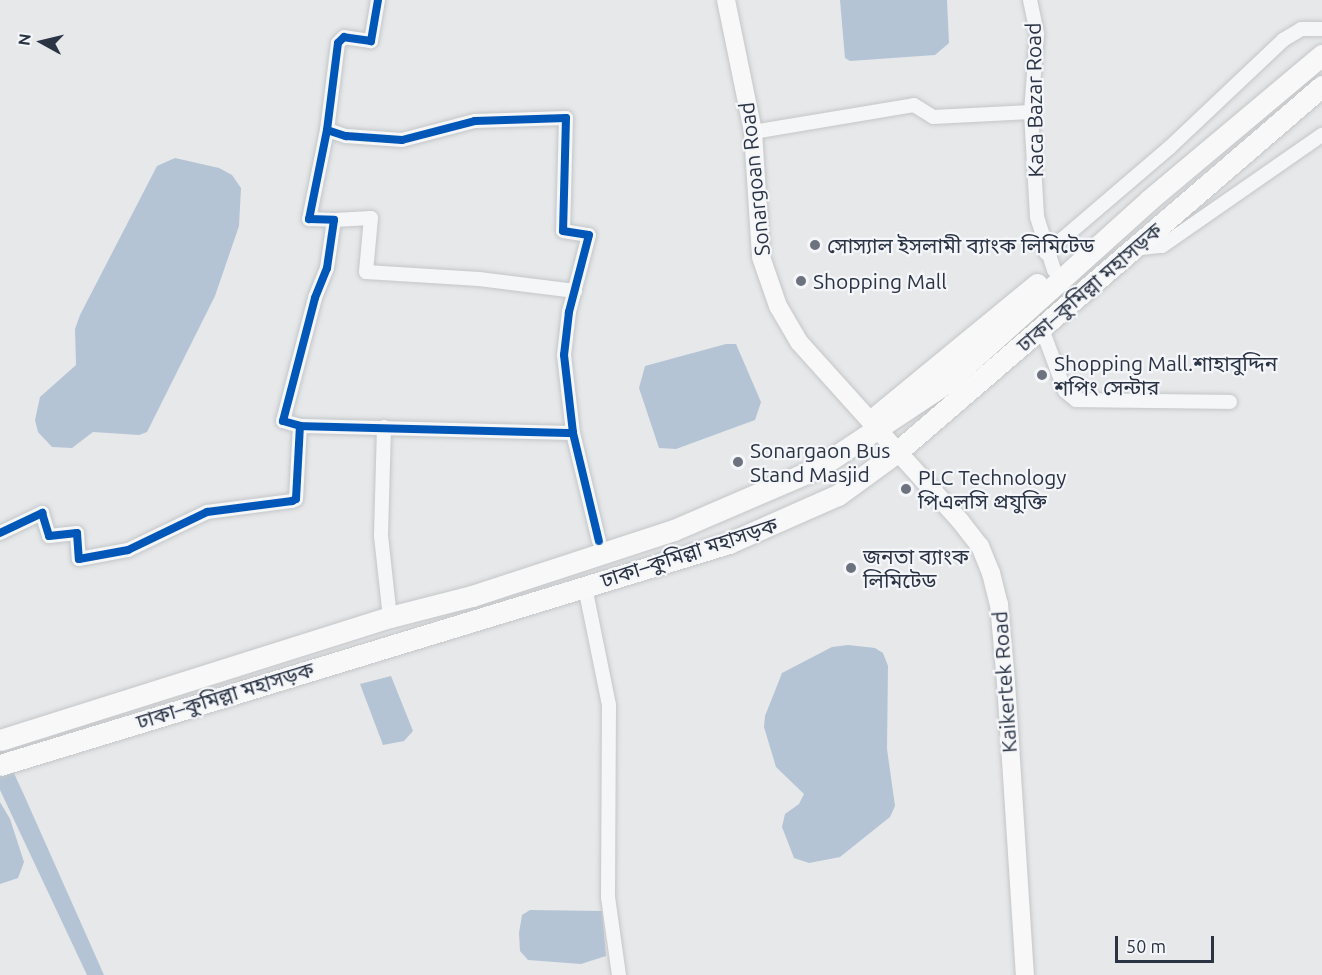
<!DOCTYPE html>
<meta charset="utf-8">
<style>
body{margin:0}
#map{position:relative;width:1322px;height:975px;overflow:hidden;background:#e6e8ea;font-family:Ubuntu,"Noto Sans Bengali",sans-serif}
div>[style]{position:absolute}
.water>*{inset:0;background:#b4c4d5}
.roads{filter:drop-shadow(0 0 2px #c4c6c8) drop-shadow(0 0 2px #c4c6c8)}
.minor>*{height:14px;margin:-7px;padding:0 7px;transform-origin:7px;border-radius:7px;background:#f5f6f7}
.secondary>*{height:18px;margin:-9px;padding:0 9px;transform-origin:9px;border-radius:9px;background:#f8f8f8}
.trunk>*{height:21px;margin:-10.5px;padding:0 10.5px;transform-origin:10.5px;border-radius:10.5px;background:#f8f8f8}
.cycleway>*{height:8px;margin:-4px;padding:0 4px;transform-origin:4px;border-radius:4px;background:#0057b8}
.dots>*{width:16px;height:16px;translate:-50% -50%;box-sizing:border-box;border:3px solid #f4f6f9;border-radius:50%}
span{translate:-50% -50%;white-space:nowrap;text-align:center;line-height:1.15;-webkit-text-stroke:4.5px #f4f6f9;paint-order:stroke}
.street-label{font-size:21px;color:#2b3445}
.poi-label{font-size:21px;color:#2b3445}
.left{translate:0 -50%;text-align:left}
.north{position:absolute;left:12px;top:12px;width:60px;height:60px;-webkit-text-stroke:4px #f4f6f9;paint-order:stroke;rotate:278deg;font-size:16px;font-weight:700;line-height:24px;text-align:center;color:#2b3445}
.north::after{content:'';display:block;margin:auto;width:21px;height:27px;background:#2b3445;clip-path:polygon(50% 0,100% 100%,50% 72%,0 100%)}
.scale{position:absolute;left:1115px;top:936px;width:99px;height:27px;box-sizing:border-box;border:3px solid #2b3445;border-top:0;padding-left:8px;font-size:18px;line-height:21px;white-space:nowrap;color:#2b3445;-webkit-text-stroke:4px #f4f6f9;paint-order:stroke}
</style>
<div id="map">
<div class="water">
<div style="clip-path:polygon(840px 0,947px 0,949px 43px,935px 55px,850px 61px,845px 58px)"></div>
<div style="clip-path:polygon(175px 158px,219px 168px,232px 175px,241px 188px,239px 226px,215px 296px,147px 432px,139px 435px,93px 432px,72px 448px,52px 447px,38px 432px,35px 420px,40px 397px,76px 365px,75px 329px,80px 315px,157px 166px)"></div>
<div style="clip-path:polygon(726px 344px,736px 344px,761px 402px,755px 420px,676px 449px,659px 448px,639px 388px,645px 366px)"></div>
<div style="clip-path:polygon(848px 645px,875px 648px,883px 653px,888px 666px,887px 749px,895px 806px,890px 817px,840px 857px,809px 863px,794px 858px,782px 827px,785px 814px,799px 804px,804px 794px,776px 767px,764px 727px,765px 716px,782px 673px,832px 647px)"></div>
<div style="clip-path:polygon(391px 676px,413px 731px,404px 741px,383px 745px,360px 684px)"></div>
<div style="clip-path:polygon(0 743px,24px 795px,104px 975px,87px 975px,0 790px)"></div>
<div style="clip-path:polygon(0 802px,10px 819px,24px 862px,18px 878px,0 884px)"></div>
<div style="clip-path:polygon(530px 910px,602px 911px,606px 956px,581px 964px,528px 960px,520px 951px,519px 933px,522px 915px)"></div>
</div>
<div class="roads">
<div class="minor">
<div style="left:378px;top:0;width:42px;rotate:99.7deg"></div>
<div style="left:371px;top:41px;width:27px;rotate:-172deg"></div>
<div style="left:344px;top:37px;width:8px;rotate:135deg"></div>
<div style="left:338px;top:43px;width:88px;rotate:97.2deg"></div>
<div style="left:327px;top:130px;width:20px;rotate:18deg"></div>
<div style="left:346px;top:136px;width:56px;rotate:4.1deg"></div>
<div style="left:402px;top:140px;width:75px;rotate:-14.6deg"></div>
<div style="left:475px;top:121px;width:91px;rotate:-1.9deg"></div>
<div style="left:566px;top:118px;width:113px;rotate:91.5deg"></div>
<div style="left:563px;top:231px;width:26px;rotate:9deg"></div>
<div style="left:589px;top:235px;width:80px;rotate:104.6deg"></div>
<div style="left:569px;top:312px;width:43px;rotate:96.6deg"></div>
<div style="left:564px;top:355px;width:79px;rotate:83.4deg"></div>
<div style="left:573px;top:433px;width:111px;rotate:76.5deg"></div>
<div style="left:1030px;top:0;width:35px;rotate:78deg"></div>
<div style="left:1037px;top:34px;width:78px;rotate:94.4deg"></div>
<div style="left:1031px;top:112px;width:105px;rotate:86.7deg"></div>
<div style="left:1037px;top:217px;width:56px;rotate:72.2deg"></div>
<div style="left:327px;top:130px;width:91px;rotate:101.4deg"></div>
<div style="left:309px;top:219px;width:25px;rotate:2deg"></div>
<div style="left:334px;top:220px;width:49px;rotate:98.3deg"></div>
<div style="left:327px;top:268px;width:32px;rotate:112deg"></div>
<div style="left:315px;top:298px;width:127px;rotate:104.6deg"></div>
<div style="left:283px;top:421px;width:18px;rotate:16deg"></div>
<div style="left:300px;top:426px;width:273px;rotate:1.5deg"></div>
<div style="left:753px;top:132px;width:163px;rotate:-9.5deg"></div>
<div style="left:914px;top:105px;width:22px;rotate:32deg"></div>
<div style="left:933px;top:117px;width:98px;rotate:-2.9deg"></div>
<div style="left:334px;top:220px;width:37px;rotate:-3deg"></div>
<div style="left:371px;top:218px;width:54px;rotate:95.3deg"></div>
<div style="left:366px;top:272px;width:113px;rotate:3.5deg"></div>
<div style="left:479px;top:279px;width:97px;rotate:7.1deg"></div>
<div style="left:1131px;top:249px;width:31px;rotate:-6deg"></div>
<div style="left:1162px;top:246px;width:195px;rotate:-34.8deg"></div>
<div style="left:1046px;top:253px;width:163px;rotate:-40.5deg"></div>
<div style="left:1170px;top:147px;width:156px;rotate:-43.4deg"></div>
<div style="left:1283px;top:40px;width:21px;rotate:-31deg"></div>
<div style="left:1301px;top:29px;width:21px"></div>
<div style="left:1042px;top:329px;width:66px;rotate:69.6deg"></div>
<div style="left:1065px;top:391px;width:14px;rotate:39deg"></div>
<div style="left:1076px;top:400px;width:154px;rotate:0.7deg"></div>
<div style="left:384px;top:427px;width:109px;rotate:91.6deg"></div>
<div style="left:381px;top:536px;width:81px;rotate:83.7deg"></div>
<div style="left:0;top:533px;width:47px;rotate:-25.5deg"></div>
<div style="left:42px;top:513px;width:24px;rotate:73deg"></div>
<div style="left:49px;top:536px;width:28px;rotate:-6deg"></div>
<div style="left:77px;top:533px;width:26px;rotate:86deg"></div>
<div style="left:79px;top:559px;width:50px;rotate:-10.4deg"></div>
<div style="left:128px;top:550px;width:88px;rotate:-25.7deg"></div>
<div style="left:207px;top:512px;width:86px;rotate:-7.4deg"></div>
<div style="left:292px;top:501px;width:4px;rotate:-27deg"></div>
<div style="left:296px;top:499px;width:73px;rotate:-86.9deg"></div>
<div style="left:585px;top:587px;width:120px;rotate:78.5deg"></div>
<div style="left:609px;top:705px;width:192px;rotate:90.3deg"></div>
<div style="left:608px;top:897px;width:79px;rotate:82deg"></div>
</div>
<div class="secondary">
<div style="left:726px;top:0;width:135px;rotate:78.4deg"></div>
<div style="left:753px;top:132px;width:125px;rotate:86.3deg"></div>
<div style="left:761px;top:257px;width:52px;rotate:70.9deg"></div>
<div style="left:778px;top:306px;width:42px;rotate:59.7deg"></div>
<div style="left:799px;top:342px;width:242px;rotate:48deg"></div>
<div style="left:961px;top:522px;width:31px;rotate:52deg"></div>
<div style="left:980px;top:546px;width:29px;rotate:68deg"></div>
<div style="left:991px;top:573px;width:32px;rotate:76deg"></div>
<div style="left:999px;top:604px;width:79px;rotate:84.9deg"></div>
<div style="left:1006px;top:683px;width:293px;rotate:86.3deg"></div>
</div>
<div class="trunk">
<div style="left:874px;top:418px;width:211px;rotate:-39.4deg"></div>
<div style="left:0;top:740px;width:409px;rotate:-17.5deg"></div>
<div style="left:390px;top:617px;width:85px;rotate:-14.4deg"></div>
<div style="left:472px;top:596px;width:213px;rotate:-18.1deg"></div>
<div style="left:674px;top:530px;width:157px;rotate:-23.3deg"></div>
<div style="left:818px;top:468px;width:154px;rotate:-33.6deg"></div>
<div style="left:946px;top:383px;width:273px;rotate:-42deg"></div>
<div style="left:1149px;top:200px;width:226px;rotate:-40deg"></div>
<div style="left:0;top:765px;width:762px;rotate:-16.94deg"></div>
<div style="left:729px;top:543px;width:119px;rotate:-23.8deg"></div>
<div style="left:838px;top:495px;width:73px;rotate:-36.1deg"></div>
<div style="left:897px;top:452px;width:561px;rotate:-40.73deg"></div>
</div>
</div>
<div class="cycleway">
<div style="left:378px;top:0;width:42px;rotate:99.7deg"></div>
<div style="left:371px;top:41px;width:27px;rotate:-172deg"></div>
<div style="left:344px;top:37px;width:8px;rotate:135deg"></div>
<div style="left:338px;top:43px;width:88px;rotate:97.2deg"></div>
<div style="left:327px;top:130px;width:20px;rotate:18deg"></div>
<div style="left:346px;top:136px;width:56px;rotate:4.1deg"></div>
<div style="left:402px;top:140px;width:75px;rotate:-14.6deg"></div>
<div style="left:475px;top:121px;width:91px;rotate:-1.9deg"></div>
<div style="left:566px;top:118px;width:113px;rotate:91.5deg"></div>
<div style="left:563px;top:231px;width:26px;rotate:9deg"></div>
<div style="left:589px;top:235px;width:80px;rotate:104.6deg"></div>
<div style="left:569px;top:312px;width:43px;rotate:96.6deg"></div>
<div style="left:564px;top:355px;width:79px;rotate:83.4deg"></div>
<div style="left:573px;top:433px;width:111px;rotate:76.5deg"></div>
<div style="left:327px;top:130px;width:91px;rotate:101.4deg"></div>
<div style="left:309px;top:219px;width:25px;rotate:2deg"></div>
<div style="left:334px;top:220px;width:49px;rotate:98.3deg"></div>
<div style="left:327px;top:268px;width:32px;rotate:112deg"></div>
<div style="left:315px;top:298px;width:127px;rotate:104.6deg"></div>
<div style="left:283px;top:421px;width:18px;rotate:16deg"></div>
<div style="left:300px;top:426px;width:273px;rotate:1.5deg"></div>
<div style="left:0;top:533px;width:47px;rotate:-25.5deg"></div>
<div style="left:42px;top:513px;width:24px;rotate:73deg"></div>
<div style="left:49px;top:536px;width:28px;rotate:-6deg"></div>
<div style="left:77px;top:533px;width:26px;rotate:86deg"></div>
<div style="left:79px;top:559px;width:50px;rotate:-10.4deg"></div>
<div style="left:128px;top:550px;width:88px;rotate:-25.7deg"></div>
<div style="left:207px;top:512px;width:86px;rotate:-7.4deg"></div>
<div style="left:292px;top:501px;width:4px;rotate:-27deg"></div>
<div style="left:296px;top:499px;width:73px;rotate:-86.9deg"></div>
</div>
<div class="dots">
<div style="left:815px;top:245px;background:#6c737f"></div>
<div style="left:801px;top:281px;background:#6c737f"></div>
<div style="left:1042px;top:375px;background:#6c737f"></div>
<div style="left:738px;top:462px;background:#6c737f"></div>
<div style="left:906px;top:489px;background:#6c737f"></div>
<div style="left:851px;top:568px;background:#6c737f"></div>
</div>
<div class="street-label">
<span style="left:1034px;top:100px;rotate:-91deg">Kaca Bazar Road</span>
<span style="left:754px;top:179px;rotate:-96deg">Sonargoan Road</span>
<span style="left:1089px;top:287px;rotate:-41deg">ঢাকা–কুমিল্লা মহাসড়ক</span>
<span style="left:689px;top:552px;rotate:-18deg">ঢাকা–কুমিল্লা মহাসড়ক</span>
<span style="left:1004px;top:682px;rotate:-94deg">Kaikertek Road</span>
<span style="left:225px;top:695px;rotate:-17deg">ঢাকা–কুমিল্লা মহাসড়ক</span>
</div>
<div class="poi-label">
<span class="left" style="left:827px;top:245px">সোস্যাল ইসলামী ব্যাংক লিমিটেড</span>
<span class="left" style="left:813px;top:281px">Shopping Mall</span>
<span class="left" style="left:1054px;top:375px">Shopping Mall.শাহাবুদ্দিন<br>শপিং সেন্টার</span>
<span class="left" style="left:750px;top:462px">Sonargaon Bus<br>Stand Masjid</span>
<span class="left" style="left:918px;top:489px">PLC Technology<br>পিএলসি প্রযুক্তি</span>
<span class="left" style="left:863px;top:568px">জনতা ব্যাংক<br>লিমিটেড</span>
</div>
<div class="north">N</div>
<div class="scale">50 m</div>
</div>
